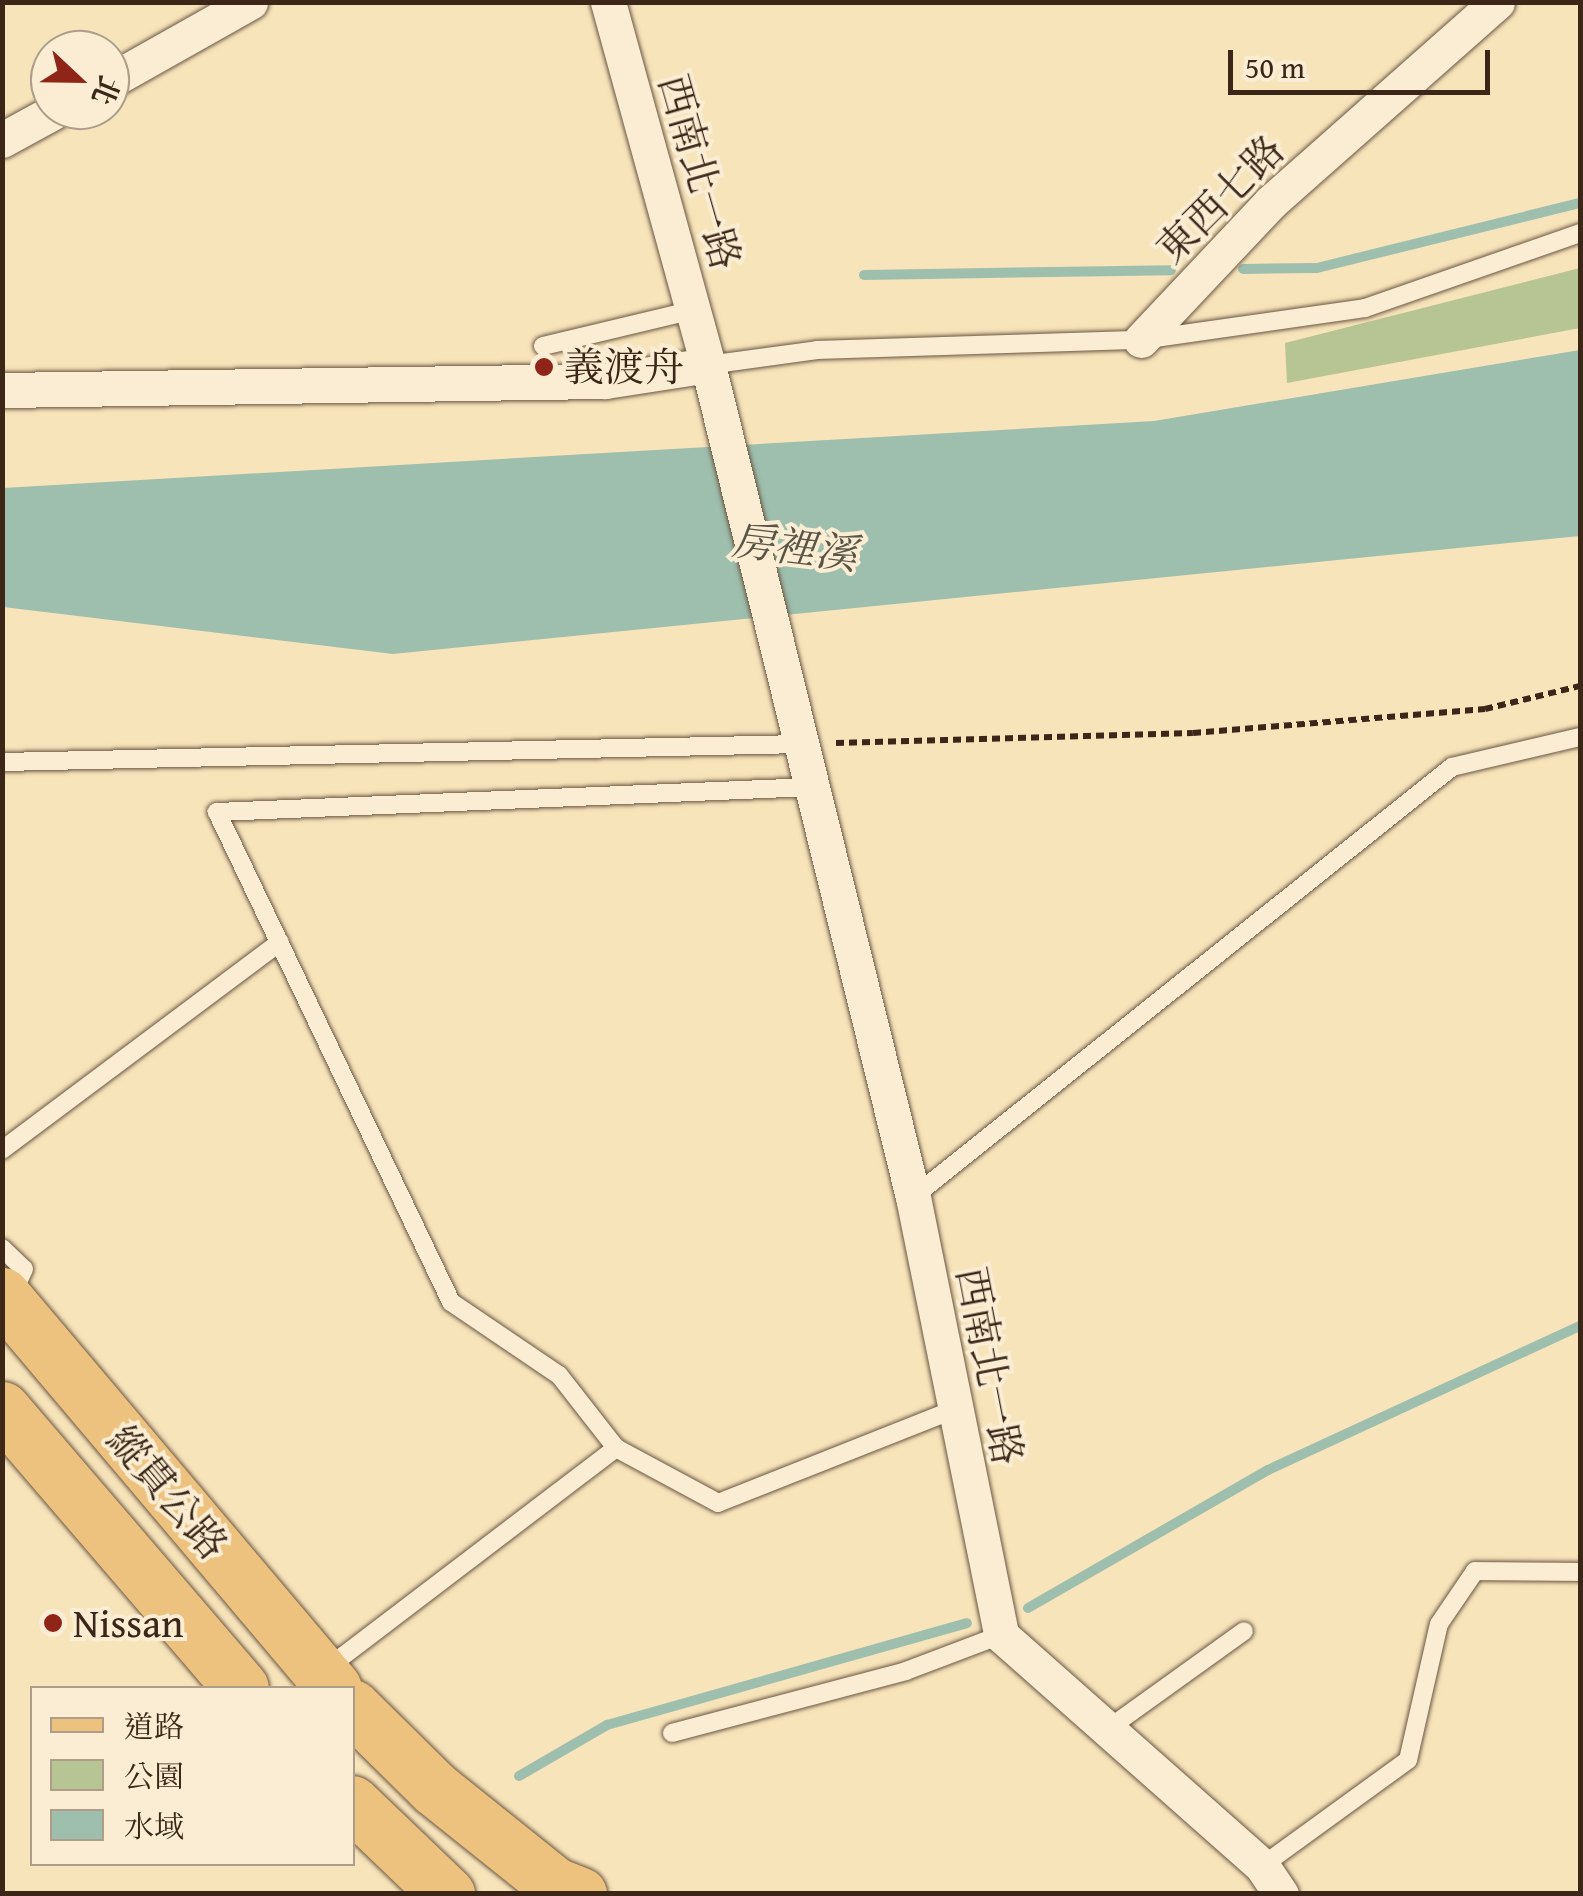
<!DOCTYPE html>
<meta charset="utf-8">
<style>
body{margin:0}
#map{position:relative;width:1583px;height:1896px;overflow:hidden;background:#f8e4bb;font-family:"Gentium Book Plus","Noto Serif TC",serif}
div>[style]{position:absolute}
.green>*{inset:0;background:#b7c595}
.water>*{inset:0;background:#9ebfad}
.stream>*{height:10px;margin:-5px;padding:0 5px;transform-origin:5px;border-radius:5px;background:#9ebfad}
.path>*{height:6px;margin-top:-3px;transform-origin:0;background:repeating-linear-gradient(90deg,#3b2618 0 8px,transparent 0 13px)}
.roads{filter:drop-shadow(0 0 2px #6a5641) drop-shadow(0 0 2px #6a5641)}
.lane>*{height:18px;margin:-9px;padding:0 9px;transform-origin:9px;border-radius:9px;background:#faedd3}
.street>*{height:35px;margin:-17.5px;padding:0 17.5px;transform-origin:17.5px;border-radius:17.5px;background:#faedd3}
.primary>*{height:55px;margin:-27.5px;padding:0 27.5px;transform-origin:27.5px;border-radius:27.5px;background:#ecc27e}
.dots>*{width:28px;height:28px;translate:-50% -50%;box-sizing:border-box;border:5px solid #faedd3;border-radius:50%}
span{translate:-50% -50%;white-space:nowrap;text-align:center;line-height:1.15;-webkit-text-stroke:8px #faedd3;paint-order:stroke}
.street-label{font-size:40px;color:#3b2618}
.poi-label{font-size:40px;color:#3b2618}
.left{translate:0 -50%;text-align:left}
.water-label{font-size:42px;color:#595445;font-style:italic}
.frame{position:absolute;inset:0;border:5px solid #3b2618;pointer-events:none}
.legend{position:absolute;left:30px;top:1686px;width:325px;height:180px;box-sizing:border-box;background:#faedd3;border:2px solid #ae9d88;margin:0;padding:12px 18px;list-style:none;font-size:30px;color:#3b2618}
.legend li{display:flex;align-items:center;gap:20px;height:50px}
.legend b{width:50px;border:2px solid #ae9d88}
.north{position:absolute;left:30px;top:30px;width:100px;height:100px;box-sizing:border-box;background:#faedd3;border:2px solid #ae9d88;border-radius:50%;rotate:112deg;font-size:28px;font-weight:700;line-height:40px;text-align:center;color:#3b2618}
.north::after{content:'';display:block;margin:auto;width:35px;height:45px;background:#8f2418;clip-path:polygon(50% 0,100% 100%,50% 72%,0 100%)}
.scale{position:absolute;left:1228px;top:50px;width:262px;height:45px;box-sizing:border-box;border:5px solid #3b2618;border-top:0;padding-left:12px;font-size:30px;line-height:35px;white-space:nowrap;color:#3b2618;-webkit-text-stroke:8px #faedd3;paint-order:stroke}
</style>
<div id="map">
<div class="green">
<div style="clip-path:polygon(1580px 268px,1580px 328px,1287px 383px,1285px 343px)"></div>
</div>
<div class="water">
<div style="clip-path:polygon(1580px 350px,1580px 536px,393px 654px,3px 607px,3px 488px,1154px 421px)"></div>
</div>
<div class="stream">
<div style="left:1243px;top:269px;width:74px;rotate:-0.8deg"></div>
<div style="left:1317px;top:268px;width:271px;rotate:-13.9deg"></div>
<div style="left:864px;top:275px;width:307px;rotate:-0.9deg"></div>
<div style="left:1028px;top:1608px;width:277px;rotate:-29.9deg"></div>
<div style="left:1268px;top:1470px;width:344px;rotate:-24.8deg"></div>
<div style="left:519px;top:1776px;width:102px;rotate:-30.1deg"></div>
<div style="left:607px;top:1725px;width:374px;rotate:-15.8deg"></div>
</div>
<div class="path">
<div style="left:836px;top:743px;width:357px;rotate:-1.6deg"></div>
<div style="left:1193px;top:733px;width:293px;rotate:-4.7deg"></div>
<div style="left:1485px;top:709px;width:98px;rotate:-13.6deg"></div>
</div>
<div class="roads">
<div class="lane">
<div style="left:543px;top:346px;width:155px;rotate:-13.4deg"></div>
<div style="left:708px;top:365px;width:110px;rotate:-7.8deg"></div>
<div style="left:817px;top:350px;width:324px;rotate:-1.8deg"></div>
<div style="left:1141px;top:340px;width:226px;rotate:-8.1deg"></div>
<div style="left:1365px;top:308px;width:228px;rotate:-19.2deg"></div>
<div style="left:2px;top:762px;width:799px;rotate:-1.29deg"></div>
<div style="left:812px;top:787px;width:596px;rotate:177.59deg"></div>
<div style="left:217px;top:812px;width:543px;rotate:64.47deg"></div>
<div style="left:451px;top:1302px;width:130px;rotate:34.1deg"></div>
<div style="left:559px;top:1375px;width:93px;rotate:52deg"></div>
<div style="left:616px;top:1448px;width:116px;rotate:28.3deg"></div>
<div style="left:718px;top:1503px;width:255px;rotate:-21.6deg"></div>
<div style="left:2px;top:1150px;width:347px;rotate:-36.8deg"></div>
<div style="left:913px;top:1197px;width:690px;rotate:-38.58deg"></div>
<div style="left:1452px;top:767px;width:131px;rotate:-13.2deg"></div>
<div style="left:2px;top:1248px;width:30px;rotate:44deg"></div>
<div style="left:24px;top:1269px;width:31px;rotate:115deg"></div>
<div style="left:326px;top:1669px;width:365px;rotate:-37.3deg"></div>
<div style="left:1105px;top:1731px;width:171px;rotate:-35.7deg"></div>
<div style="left:672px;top:1733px;width:242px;rotate:-14.8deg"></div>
<div style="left:906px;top:1671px;width:102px;rotate:-20.8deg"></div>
<div style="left:1262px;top:1866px;width:180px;rotate:-36deg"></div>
<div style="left:1408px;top:1760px;width:139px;rotate:-77.2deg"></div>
<div style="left:1439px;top:1624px;width:64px;rotate:-55.8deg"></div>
<div style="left:1475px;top:1571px;width:105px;rotate:0.5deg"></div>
</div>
<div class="street">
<div style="left:608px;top:2px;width:377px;rotate:74.6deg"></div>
<div style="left:708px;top:365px;width:857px;rotate:76.16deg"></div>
<div style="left:913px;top:1197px;width:447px;rotate:78.6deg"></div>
<div style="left:1001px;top:1635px;width:349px;rotate:41.5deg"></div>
<div style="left:1262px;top:1866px;width:34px;rotate:56deg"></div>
<div style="left:110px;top:81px;width:161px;rotate:-29.4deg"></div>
<div style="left:2px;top:140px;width:63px;rotate:-28.6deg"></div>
<div style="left:1141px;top:340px;width:190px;rotate:-46.7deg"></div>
<div style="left:1271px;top:202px;width:302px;rotate:-41.5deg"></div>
<div style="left:2px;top:390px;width:603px;rotate:-0.86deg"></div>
<div style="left:605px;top:381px;width:104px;rotate:-8.8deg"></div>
</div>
<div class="primary">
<div style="left:2px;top:1295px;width:514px;rotate:49.81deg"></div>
<div style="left:2px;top:1409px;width:367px;rotate:49.4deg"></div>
<div style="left:352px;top:1707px;width:115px;rotate:44.6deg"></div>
<div style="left:434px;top:1788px;width:155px;rotate:38.7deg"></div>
<div style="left:555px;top:1885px;width:26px;rotate:21deg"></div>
<div style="left:352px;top:1803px;width:132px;rotate:43.8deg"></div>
</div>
</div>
<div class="dots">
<div style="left:544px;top:367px;background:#8f2418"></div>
<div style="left:53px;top:1623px;background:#8f2418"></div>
</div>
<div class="street-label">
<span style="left:700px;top:172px;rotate:74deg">西南北一路</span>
<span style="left:1220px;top:199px;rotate:-45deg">東西七路</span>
<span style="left:990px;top:1366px;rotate:79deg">西南北一路</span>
<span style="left:168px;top:1492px;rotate:50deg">縱貫公路</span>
</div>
<div class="poi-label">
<span class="left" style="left:564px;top:367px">義渡舟</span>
<span class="left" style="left:73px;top:1623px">Nissan</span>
</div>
<div class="water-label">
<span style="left:795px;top:547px;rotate:7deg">房裡溪</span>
</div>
<div class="frame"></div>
<ul class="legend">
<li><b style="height:12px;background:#ecc27e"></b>道路</li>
<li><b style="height:28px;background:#b7c595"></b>公園</li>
<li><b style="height:28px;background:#9ebfad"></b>水域</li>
</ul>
<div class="north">北</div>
<div class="scale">50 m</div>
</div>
